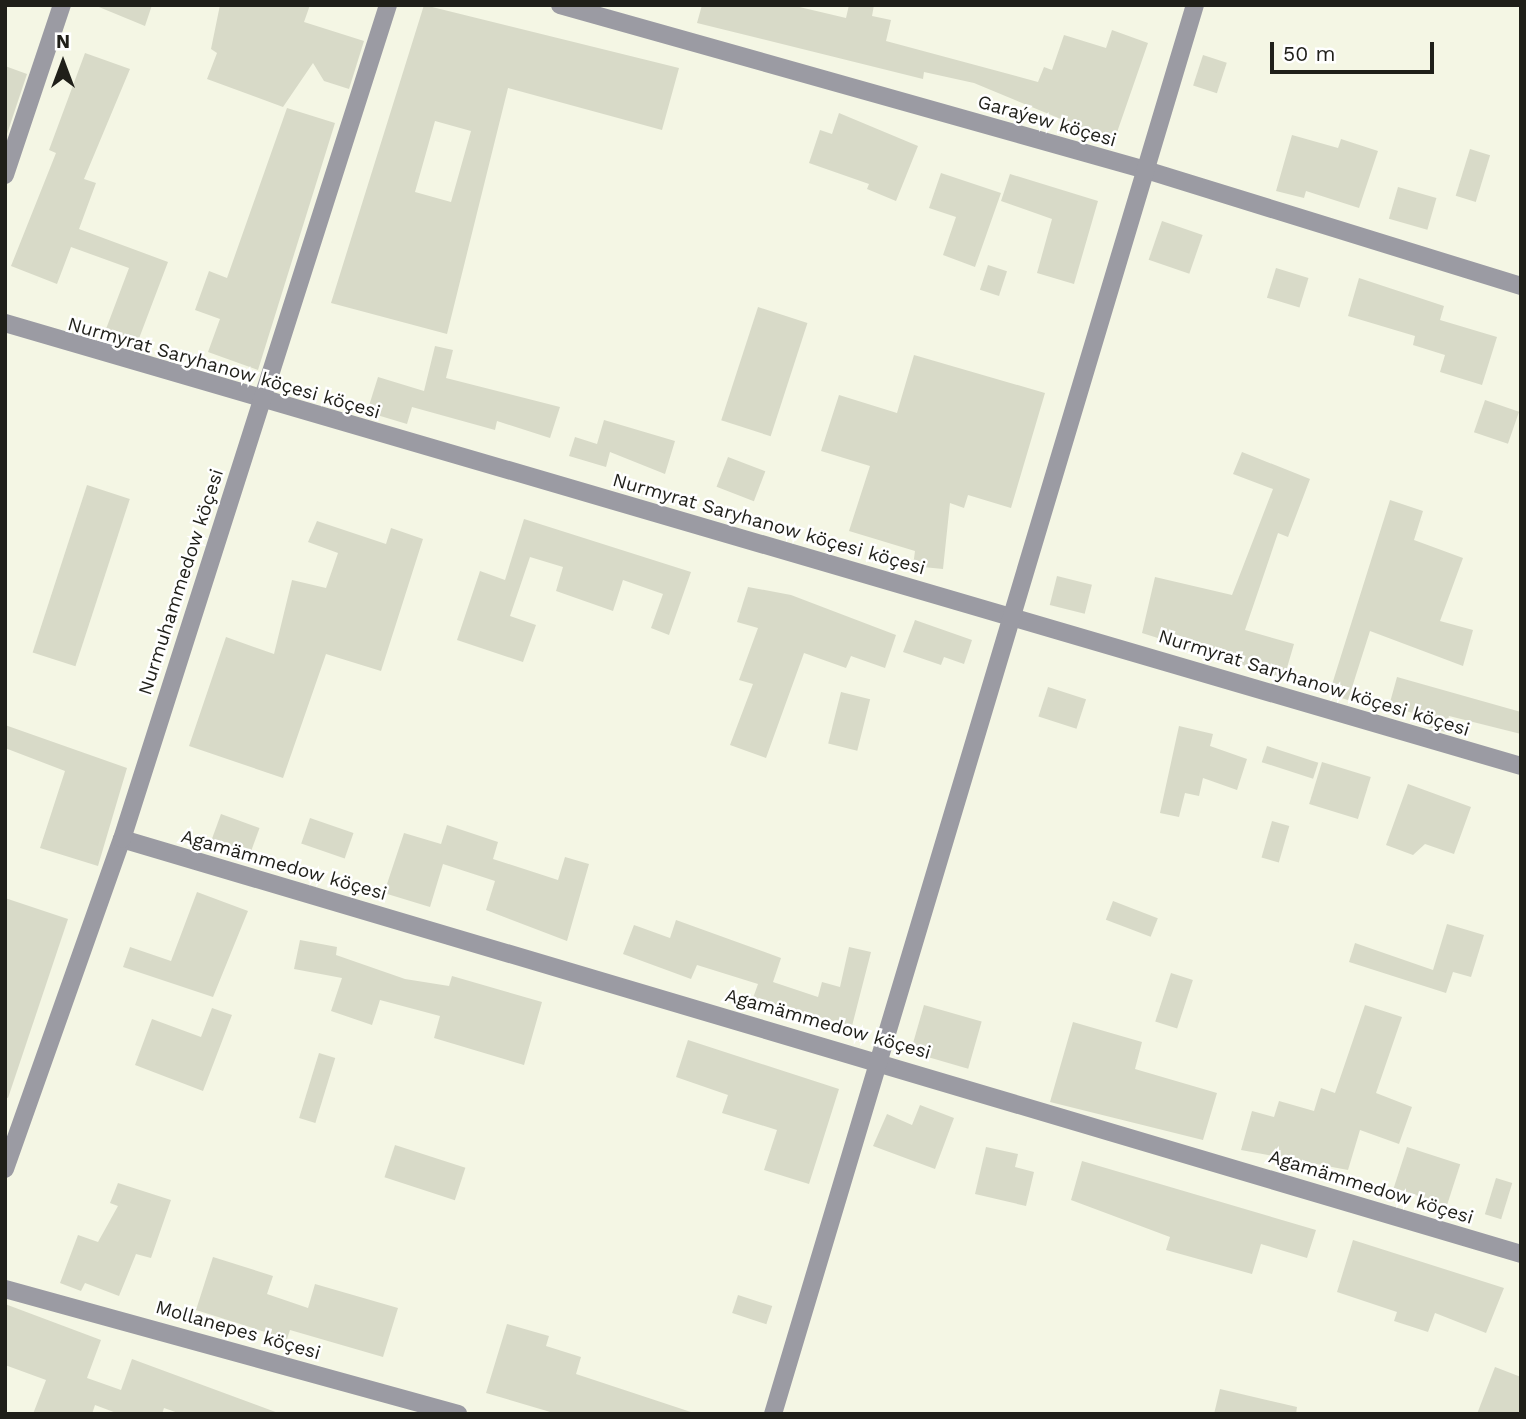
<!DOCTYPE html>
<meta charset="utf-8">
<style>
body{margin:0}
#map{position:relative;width:1526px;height:1419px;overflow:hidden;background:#f4f6e4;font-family:"Work Sans",sans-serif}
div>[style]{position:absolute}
.building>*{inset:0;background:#d8dac8;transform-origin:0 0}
.minor>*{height:18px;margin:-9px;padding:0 9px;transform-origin:9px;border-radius:9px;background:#9b9ba3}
span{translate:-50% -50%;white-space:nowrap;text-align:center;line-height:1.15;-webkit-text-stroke:5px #fff;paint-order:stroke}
.street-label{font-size:19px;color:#1f1f19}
.frame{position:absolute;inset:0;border:7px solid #1f1f19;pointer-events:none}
.north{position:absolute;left:28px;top:28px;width:70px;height:70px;-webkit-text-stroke:5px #fff;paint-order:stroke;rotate:0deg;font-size:19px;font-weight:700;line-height:28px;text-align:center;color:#1f1f19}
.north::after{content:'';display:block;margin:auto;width:24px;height:32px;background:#1f1f19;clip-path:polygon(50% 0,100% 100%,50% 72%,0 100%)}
.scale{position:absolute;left:1270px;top:42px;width:164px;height:32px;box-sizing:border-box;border:4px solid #1f1f19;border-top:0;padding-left:9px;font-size:21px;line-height:24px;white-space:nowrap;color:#1f1f19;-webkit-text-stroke:5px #fff;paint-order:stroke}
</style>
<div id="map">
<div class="building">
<div style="clip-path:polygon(94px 5px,152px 5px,145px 26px)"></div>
<div style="clip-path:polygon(220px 5px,310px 5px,304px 22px,364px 41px,349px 89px,324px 81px,313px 63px,283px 107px,207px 79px,217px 53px,211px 49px)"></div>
<div style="clip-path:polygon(evenodd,424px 5px,679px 68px,662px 130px,508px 88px,447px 334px,331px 303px,424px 5px,435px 121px,471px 131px,451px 202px,415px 192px,435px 121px)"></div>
<div style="clip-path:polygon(702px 5px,791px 5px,846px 18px,849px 5px,874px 5px,872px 16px,891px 20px,886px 41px,1038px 82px,1044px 67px,1052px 70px,1064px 35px,1106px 48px,1112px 30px,1148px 43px,1114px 141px,974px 83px,924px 72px,923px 79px,697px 23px)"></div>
<div style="clip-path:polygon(85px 53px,130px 69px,84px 179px,96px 183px,79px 229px,168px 262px,135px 349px,103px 337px,129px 268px,71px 247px,57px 284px,11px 266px,56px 153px,49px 150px)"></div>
<div style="left:1203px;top:55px;width:25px;height:32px;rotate:18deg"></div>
<div style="clip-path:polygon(5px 66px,27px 74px,6px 137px,5px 137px)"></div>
<div style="clip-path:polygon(287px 108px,335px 123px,258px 370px,208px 352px,220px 319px,195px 310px,209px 271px,227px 278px)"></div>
<div style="clip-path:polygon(839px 113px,918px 146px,896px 201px,867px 189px,869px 184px,809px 163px,820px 130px,832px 134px)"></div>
<div style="clip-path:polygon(1292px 135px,1338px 148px,1341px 139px,1378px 151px,1359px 208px,1306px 191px,1304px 198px,1276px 191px)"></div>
<div style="left:1470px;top:149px;width:21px;height:49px;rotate:17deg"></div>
<div style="clip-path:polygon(941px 173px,1001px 193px,975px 267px,943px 255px,956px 217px,929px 208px)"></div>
<div style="clip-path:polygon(1010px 174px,1098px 201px,1074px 284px,1037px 273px,1052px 219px,1001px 201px)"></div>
<div style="left:1398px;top:187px;width:40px;height:33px;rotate:16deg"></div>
<div style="left:1162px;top:221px;width:43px;height:41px;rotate:19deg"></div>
<div style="left:988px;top:265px;width:20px;height:26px;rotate:18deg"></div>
<div style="left:1276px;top:268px;width:34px;height:31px;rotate:17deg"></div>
<div style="clip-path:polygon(1359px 278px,1444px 306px,1440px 320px,1497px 337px,1482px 385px,1440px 372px,1445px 355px,1413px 345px,1415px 336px,1348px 316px)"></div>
<div style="left:758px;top:307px;width:52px;height:119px;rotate:18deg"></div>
<div style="clip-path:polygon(435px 346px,453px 350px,446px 378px,560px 407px,550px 438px,497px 421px,495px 430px,412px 407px,407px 424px,367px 412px,378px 377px,424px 391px)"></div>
<div style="clip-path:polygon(914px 355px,1045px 393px,1011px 508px,968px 495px,964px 508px,950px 503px,943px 569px,913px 566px,915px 551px,849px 531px,870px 466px,821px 451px,839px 395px,897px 413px)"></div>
<div style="left:1485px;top:400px;width:36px;height:34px;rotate:19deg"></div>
<div style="clip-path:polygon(604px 420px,675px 441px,665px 474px,610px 452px,606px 467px,569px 456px,575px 437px,597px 444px)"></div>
<div style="clip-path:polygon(1242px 452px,1310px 479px,1288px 537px,1278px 533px,1245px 630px,1294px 644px,1284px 678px,1142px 633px,1155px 577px,1232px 595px,1273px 489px,1233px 474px)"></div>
<div style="left:728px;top:457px;width:40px;height:32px;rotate:21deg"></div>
<div style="left:87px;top:485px;width:45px;height:176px;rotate:18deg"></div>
<div style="clip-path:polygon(1390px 500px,1423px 511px,1414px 540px,1463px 558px,1440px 621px,1473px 630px,1463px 666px,1370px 631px,1348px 700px,1329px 694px)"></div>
<div style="clip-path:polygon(524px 519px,691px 572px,669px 635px,651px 628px,663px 594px,623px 580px,613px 611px,556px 591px,563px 567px,530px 557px,510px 616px,536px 625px,523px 662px,457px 640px,480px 571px,505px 580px)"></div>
<div style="clip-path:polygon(317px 521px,386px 544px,391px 528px,423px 539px,381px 671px,326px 654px,283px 778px,189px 746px,226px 637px,274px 654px,292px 580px,326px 588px,338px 553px,308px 542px)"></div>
<div style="left:1057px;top:576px;width:36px;height:30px;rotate:14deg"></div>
<div style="clip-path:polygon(748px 587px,791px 595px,896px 635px,885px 668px,851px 656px,846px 668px,804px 653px,766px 758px,730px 745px,753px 684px,739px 680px,758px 628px,737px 622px)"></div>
<div style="clip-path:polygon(915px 620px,972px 640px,964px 664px,944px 657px,941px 665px,903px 652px)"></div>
<div style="clip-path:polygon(1397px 677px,1521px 712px,1521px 734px,1449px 716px,1445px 732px,1424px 726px,1426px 717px,1389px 706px)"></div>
<div style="left:1048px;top:687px;width:40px;height:31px;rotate:18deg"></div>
<div style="left:841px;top:692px;width:30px;height:53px;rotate:14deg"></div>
<div style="clip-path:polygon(5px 725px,127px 768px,98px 866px,40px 848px,65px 771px,5px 748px)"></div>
<div style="clip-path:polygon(1179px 726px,1213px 734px,1210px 746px,1247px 759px,1237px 790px,1203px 778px,1199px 796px,1185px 793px,1179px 817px,1160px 813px)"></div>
<div style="left:1267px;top:746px;width:54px;height:17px;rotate:18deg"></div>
<div style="left:1322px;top:762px;width:51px;height:44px;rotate:17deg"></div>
<div style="clip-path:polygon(1408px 784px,1471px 807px,1454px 854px,1425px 844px,1413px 855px,1386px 845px)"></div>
<div style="left:221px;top:814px;width:41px;height:28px;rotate:20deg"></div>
<div style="left:310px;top:818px;width:46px;height:27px;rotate:19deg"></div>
<div style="left:1272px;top:821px;width:18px;height:38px;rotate:16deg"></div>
<div style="clip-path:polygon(447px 825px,498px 842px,493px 859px,558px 880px,565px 857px,589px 864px,567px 941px,486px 910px,495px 881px,443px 864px,430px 907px,384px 893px,404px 833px,441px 844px)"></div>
<div style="clip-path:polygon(197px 892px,248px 911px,213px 997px,123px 967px,130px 947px,171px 961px)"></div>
<div style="clip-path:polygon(5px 898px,68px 919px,8px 1098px,5px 1097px)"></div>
<div style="left:1113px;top:901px;width:48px;height:20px;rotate:21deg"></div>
<div style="clip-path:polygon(676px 920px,781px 958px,773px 982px,818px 997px,822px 982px,840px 987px,849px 947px,871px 952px,852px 1026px,753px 998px,758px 984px,697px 965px,691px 979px,623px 954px,634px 925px,670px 938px)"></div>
<div style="clip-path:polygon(1447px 924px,1484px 935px,1471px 977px,1453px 972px,1446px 993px,1349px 962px,1355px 943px,1433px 970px)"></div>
<div style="clip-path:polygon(300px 940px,337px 947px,336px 955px,405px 979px,449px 986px,452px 976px,542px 1002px,524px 1065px,434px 1038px,440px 1016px,380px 1000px,372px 1025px,331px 1011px,342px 978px,294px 969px)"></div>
<div style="left:1171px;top:973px;width:23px;height:51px;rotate:18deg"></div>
<div style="left:924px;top:1005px;width:60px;height:49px;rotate:16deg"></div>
<div style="clip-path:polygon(1365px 1005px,1402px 1017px,1376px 1093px,1412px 1107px,1399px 1144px,1360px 1130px,1348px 1170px,1241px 1150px,1252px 1111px,1274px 1117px,1279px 1101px,1314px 1111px,1321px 1088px,1335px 1093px)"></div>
<div style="clip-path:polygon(212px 1008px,232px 1015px,203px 1091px,135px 1065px,152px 1019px,201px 1037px)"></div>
<div style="clip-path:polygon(1073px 1022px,1142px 1042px,1135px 1069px,1217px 1093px,1203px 1140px,1050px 1102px)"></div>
<div style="clip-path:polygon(688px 1040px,839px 1089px,809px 1184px,764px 1170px,777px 1130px,722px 1113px,728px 1095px,676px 1077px)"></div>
<div style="left:319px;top:1053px;width:17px;height:68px;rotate:17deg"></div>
<div style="clip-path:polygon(920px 1105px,954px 1118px,935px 1169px,873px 1146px,887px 1114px,912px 1125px)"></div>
<div style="left:395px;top:1145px;width:74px;height:34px;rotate:18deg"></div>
<div style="clip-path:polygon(986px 1147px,1018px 1154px,1015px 1167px,1034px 1172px,1026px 1206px,975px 1194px)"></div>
<div style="left:1407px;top:1147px;width:56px;height:43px;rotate:18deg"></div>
<div style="clip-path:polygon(1082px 1161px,1316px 1230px,1307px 1258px,1261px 1244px,1252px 1274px,1166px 1250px,1170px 1237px,1071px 1200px)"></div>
<div style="left:1496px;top:1178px;width:17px;height:38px;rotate:17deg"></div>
<div style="clip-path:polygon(118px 1183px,171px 1200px,151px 1258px,136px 1254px,119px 1296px,85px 1283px,81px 1291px,60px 1283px,78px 1235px,98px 1242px,118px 1206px,110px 1203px)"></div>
<div style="clip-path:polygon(1353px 1240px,1504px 1288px,1486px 1333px,1435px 1313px,1428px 1332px,1394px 1321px,1397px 1312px,1337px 1292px)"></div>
<div style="clip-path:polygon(213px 1257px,273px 1276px,267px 1294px,308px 1308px,315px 1284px,398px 1308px,383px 1357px,290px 1330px,287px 1339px,196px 1310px)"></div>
<div style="left:738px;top:1295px;width:36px;height:19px;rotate:18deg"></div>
<div style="clip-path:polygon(5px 1304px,101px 1340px,87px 1378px,121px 1390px,132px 1359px,281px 1414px,181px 1414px,164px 1408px,162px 1414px,119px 1414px,95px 1405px,92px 1414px,33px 1414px,46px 1380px,5px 1365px)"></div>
<div style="clip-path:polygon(507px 1324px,549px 1336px,546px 1346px,581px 1357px,576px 1374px,697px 1414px,557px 1414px,486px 1393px)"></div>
<div style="clip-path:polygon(1495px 1367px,1521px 1377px,1521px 1414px,1477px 1414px)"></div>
<div style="clip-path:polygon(1220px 1389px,1297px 1407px,1296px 1414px,1214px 1414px)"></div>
</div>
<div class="minor">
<div style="left:560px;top:5px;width:609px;rotate:15.73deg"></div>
<div style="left:1146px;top:170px;width:393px;rotate:17.2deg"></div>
<div style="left:5px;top:175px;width:179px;rotate:-71.5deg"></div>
<div style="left:5px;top:323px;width:1579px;rotate:16.29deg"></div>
<div style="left:122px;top:839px;width:1459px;rotate:16.52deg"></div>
<div style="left:5px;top:1169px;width:350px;rotate:-70.5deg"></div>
<div style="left:122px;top:839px;width:875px;rotate:-72.31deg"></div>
<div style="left:5px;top:1289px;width:470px;rotate:15.4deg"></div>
<div style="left:773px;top:1414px;width:1471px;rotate:-73.33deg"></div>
</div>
<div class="street-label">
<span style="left:1047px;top:121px;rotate:16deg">Garaýew köçesi</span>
<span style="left:224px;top:368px;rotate:16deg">Nurmyrat Saryhanow köçesi köçesi</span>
<span style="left:769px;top:524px;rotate:16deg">Nurmyrat Saryhanow köçesi köçesi</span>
<span style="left:181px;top:582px;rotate:-72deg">Nurmuhammedow köçesi</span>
<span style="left:1314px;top:683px;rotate:17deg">Nurmyrat Saryhanow köçesi köçesi</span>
<span style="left:284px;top:865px;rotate:16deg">Agamämmedow köçesi</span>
<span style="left:828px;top:1024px;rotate:16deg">Agamämmedow köçesi</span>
<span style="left:1371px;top:1187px;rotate:17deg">Agamämmedow köçesi</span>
<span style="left:238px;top:1330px;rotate:16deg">Mollanepes köçesi</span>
</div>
<div class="frame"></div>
<div class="north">N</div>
<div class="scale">50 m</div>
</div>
